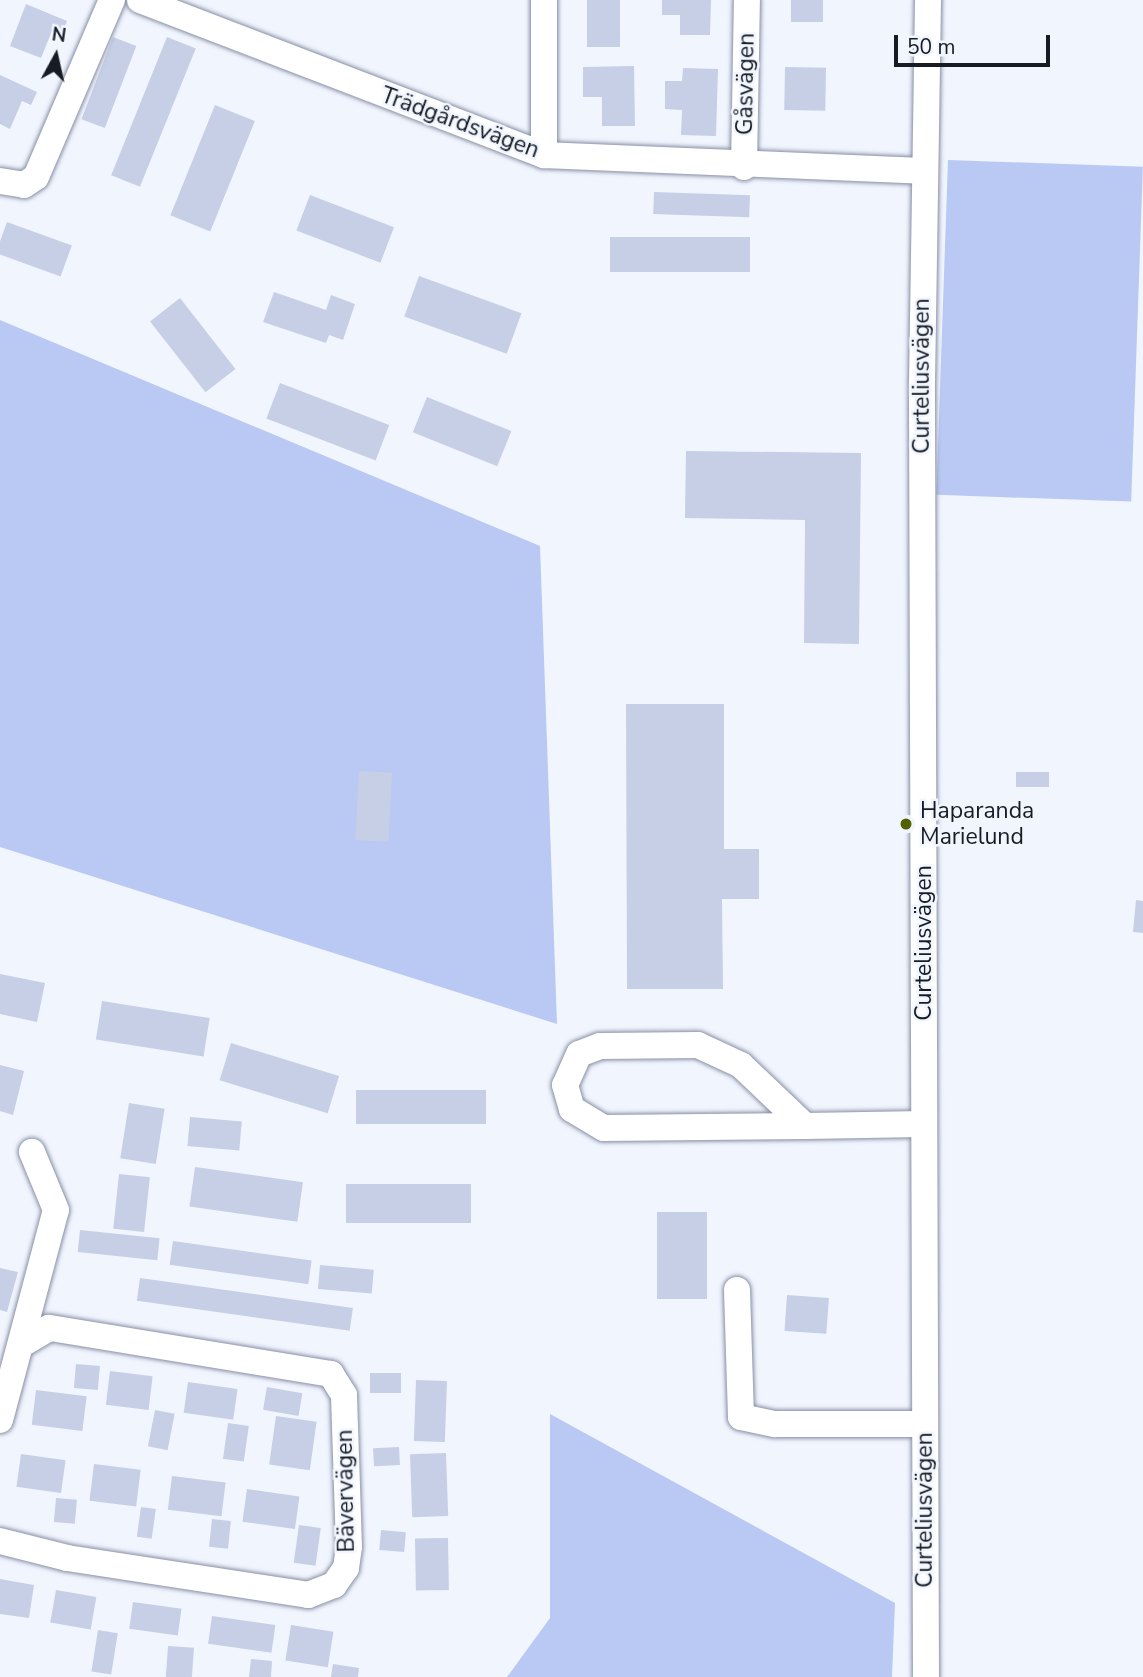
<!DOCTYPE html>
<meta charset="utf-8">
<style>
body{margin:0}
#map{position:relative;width:1143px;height:1677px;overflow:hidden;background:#f1f5fe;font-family:"Nunito Sans",sans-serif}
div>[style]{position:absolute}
.green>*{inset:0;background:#b9c9f4;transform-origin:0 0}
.building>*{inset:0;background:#c7cfe7;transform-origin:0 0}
.roads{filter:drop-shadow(0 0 2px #878fa5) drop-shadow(0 0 2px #878fa5)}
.minor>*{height:26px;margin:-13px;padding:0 13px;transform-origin:13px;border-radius:13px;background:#fff}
.dots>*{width:19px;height:19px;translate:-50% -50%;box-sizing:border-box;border:4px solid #f1f5fe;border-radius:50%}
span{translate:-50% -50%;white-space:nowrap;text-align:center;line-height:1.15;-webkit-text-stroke:5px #f1f5fe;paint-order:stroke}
.street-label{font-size:23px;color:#171b23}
.poi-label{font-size:23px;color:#171b23}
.left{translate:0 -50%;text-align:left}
.north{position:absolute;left:21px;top:21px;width:70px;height:70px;-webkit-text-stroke:5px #f1f5fe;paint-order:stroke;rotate:8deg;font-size:19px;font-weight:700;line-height:28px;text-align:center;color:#171b23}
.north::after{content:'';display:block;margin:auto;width:24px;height:32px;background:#171b23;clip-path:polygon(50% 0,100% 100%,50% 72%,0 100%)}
.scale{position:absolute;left:894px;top:35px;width:156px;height:32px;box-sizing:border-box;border:4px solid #171b23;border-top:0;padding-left:9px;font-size:21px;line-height:24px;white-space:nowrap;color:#171b23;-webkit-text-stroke:5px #f1f5fe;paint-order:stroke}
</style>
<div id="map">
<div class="green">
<div style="left:948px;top:160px;width:195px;height:335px;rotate:2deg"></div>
<div style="clip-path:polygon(0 320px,540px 546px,557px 1024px,0 847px)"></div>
<div style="clip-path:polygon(550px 1414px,895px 1603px,892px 1677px,507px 1677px,550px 1618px)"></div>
</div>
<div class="building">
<div style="left:587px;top:0;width:33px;height:47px"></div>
<div style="clip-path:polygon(662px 0,711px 0,710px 35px,680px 35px,680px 15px,662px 15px)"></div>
<div style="left:791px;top:0;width:32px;height:22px"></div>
<div style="clip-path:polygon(26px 4px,67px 21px,61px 35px,52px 31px,41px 58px,10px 46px)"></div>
<div style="left:113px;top:37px;width:25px;height:88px;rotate:21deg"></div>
<div style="left:167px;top:37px;width:31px;height:149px;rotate:22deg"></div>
<div style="clip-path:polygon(634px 66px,635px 126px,602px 126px,602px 97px,583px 97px,583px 67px)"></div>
<div style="left:785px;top:67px;width:41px;height:43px;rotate:1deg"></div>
<div style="clip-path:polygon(683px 68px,718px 69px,716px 136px,681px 135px,682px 110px,665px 109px,665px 81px,682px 81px)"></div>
<div style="clip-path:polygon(0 75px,37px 92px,31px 105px,22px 101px,10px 129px,0 124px)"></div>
<div style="left:215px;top:105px;width:43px;height:119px;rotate:22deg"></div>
<div style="left:654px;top:192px;width:96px;height:22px;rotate:2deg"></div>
<div style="left:310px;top:195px;width:90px;height:38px;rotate:21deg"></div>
<div style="left:7px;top:222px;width:69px;height:33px;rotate:20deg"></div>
<div style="left:750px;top:237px;width:35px;height:140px;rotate:90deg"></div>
<div style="left:419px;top:276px;width:109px;height:43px;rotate:20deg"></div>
<div style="clip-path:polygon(274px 292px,326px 310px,331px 295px,355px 304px,343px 340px,329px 335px,326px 343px,263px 322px)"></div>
<div style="left:180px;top:298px;width:90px;height:38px;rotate:52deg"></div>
<div style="left:280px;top:383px;width:117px;height:38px;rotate:21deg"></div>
<div style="left:427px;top:397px;width:91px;height:38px;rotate:22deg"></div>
<div style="clip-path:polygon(686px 451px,861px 453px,859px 644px,804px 643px,805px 520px,685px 518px)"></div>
<div style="clip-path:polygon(626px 704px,724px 704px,724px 849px,759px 849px,759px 899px,722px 899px,723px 989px,627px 989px)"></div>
<div style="left:359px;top:771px;width:33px;height:69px;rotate:3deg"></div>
<div style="left:1016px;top:772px;width:33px;height:15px"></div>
<div style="clip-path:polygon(1136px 900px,1143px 901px,1143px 933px,1133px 932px)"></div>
<div style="clip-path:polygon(0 974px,45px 983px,37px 1022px,0 1014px)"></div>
<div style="left:102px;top:1001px;width:109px;height:39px;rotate:9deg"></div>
<div style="left:231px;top:1043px;width:113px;height:39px;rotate:17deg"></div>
<div style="clip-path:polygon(0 1065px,24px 1071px,13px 1115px,0 1111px)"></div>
<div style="left:486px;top:1090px;width:34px;height:130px;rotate:90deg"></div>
<div style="left:129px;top:1103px;width:36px;height:56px;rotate:9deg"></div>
<div style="left:190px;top:1117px;width:52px;height:29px;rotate:5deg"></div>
<div style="left:195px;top:1167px;width:109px;height:40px;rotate:8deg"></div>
<div style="left:119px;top:1174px;width:31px;height:55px;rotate:6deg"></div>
<div style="left:471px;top:1184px;width:39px;height:125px;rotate:90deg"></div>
<div style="left:707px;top:1212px;width:87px;height:50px;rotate:90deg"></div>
<div style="left:80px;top:1230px;width:80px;height:22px;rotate:6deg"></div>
<div style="left:173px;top:1241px;width:140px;height:24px;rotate:8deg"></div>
<div style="left:320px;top:1265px;width:54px;height:24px;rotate:5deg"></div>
<div style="clip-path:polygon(0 1268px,18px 1272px,7px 1312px,0 1310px)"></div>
<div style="left:140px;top:1278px;width:215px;height:23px;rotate:8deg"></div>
<div style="left:787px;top:1295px;width:42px;height:36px;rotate:4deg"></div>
<div style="left:76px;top:1364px;width:24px;height:24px;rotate:5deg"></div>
<div style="left:110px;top:1371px;width:43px;height:34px;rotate:7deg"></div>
<div style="left:370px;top:1373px;width:31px;height:20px"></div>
<div style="left:416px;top:1380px;width:31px;height:61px;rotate:2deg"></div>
<div style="left:188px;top:1382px;width:50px;height:31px;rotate:8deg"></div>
<div style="left:267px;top:1387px;width:36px;height:23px;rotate:10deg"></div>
<div style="left:36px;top:1390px;width:51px;height:35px;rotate:7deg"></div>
<div style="left:155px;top:1410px;width:20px;height:37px;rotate:11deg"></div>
<div style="left:276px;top:1416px;width:41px;height:49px;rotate:8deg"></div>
<div style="left:228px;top:1423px;width:21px;height:36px;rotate:8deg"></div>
<div style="left:399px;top:1447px;width:18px;height:26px;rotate:87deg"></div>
<div style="left:446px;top:1453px;width:63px;height:36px;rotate:88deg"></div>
<div style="left:21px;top:1454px;width:45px;height:33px;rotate:8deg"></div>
<div style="left:94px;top:1464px;width:47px;height:37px;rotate:7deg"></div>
<div style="left:172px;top:1476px;width:54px;height:34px;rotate:7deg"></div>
<div style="left:247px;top:1489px;width:53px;height:33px;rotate:8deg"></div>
<div style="left:56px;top:1498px;width:21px;height:24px;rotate:5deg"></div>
<div style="left:141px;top:1507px;width:15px;height:30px;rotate:8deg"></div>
<div style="left:212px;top:1519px;width:19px;height:28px;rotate:6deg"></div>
<div style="left:299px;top:1525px;width:22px;height:38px;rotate:8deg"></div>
<div style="left:381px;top:1530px;width:25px;height:20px;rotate:5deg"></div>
<div style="left:448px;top:1538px;width:52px;height:33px;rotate:89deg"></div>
<div style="clip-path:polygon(0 1579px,34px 1585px,29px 1618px,0 1614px)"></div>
<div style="left:56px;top:1590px;width:41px;height:33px;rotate:10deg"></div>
<div style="left:133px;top:1602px;width:49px;height:27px;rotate:8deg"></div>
<div style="left:212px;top:1616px;width:64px;height:28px;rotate:8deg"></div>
<div style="left:291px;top:1625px;width:43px;height:36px;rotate:9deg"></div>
<div style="left:98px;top:1630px;width:20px;height:42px;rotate:9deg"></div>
<div style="left:168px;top:1646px;width:26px;height:31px;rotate:4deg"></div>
<div style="clip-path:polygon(251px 1659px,272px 1661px,271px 1677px,249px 1677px)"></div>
<div style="clip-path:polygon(333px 1664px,359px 1668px,358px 1677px,331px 1677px)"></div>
</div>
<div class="roads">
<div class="minor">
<div style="left:140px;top:0;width:433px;rotate:21deg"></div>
<div style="left:544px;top:155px;width:378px;rotate:2.4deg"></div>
<div style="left:544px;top:0;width:155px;rotate:90deg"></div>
<div style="left:744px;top:167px;width:167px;rotate:-89deg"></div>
<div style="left:0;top:181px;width:24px;rotate:9deg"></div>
<div style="left:24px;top:185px;width:14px;rotate:-34deg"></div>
<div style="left:36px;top:177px;width:193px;rotate:-66.8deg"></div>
<div style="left:805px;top:1126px;width:88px;rotate:-136.4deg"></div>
<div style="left:741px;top:1065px;width:47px;rotate:-155.1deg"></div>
<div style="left:698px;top:1045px;width:98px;rotate:179.4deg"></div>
<div style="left:600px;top:1046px;width:22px;rotate:159deg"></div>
<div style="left:579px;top:1054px;width:34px;rotate:114deg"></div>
<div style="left:565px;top:1085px;width:25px;rotate:74deg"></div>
<div style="left:572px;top:1109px;width:37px;rotate:31deg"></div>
<div style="left:604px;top:1128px;width:201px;rotate:-0.6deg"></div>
<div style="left:805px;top:1126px;width:119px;rotate:-1deg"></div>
<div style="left:737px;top:1290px;width:127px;rotate:88.2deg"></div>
<div style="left:741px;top:1417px;width:35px;rotate:12deg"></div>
<div style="left:775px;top:1424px;width:149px"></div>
<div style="left:0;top:1420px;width:217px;rotate:-75.1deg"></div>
<div style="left:56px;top:1210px;width:63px;rotate:-112.5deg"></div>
<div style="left:0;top:1541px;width:69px;rotate:14.2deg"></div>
<div style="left:67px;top:1558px;width:244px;rotate:8.7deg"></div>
<div style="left:308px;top:1595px;width:28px;rotate:-21deg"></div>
<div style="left:334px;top:1585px;width:21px;rotate:-55deg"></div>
<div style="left:346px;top:1568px;width:21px;rotate:-82deg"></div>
<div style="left:349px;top:1547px;width:152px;rotate:-91.9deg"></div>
<div style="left:344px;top:1395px;width:25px;rotate:-122deg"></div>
<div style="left:331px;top:1374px;width:286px;rotate:-170.7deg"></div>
<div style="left:49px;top:1328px;width:31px;rotate:149deg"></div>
<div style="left:926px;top:1677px;width:1294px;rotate:-90.18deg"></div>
<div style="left:922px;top:383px;width:383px;rotate:-89.1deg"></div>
</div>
</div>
<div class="dots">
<div style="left:906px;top:824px;background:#526102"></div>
</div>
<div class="street-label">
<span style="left:746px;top:84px;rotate:-89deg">Gåsvägen</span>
<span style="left:460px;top:123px;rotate:20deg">Trädgårdsvägen</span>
<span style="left:922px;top:376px;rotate:-90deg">Curteliusvägen</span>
<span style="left:924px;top:943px;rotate:-90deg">Curteliusvägen</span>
<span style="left:346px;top:1491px;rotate:-91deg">Bävervägen</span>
<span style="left:925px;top:1510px;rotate:-90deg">Curteliusvägen</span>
</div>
<div class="poi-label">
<span class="left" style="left:920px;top:824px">Haparanda<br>Marielund</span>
</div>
<div class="north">N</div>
<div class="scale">50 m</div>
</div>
